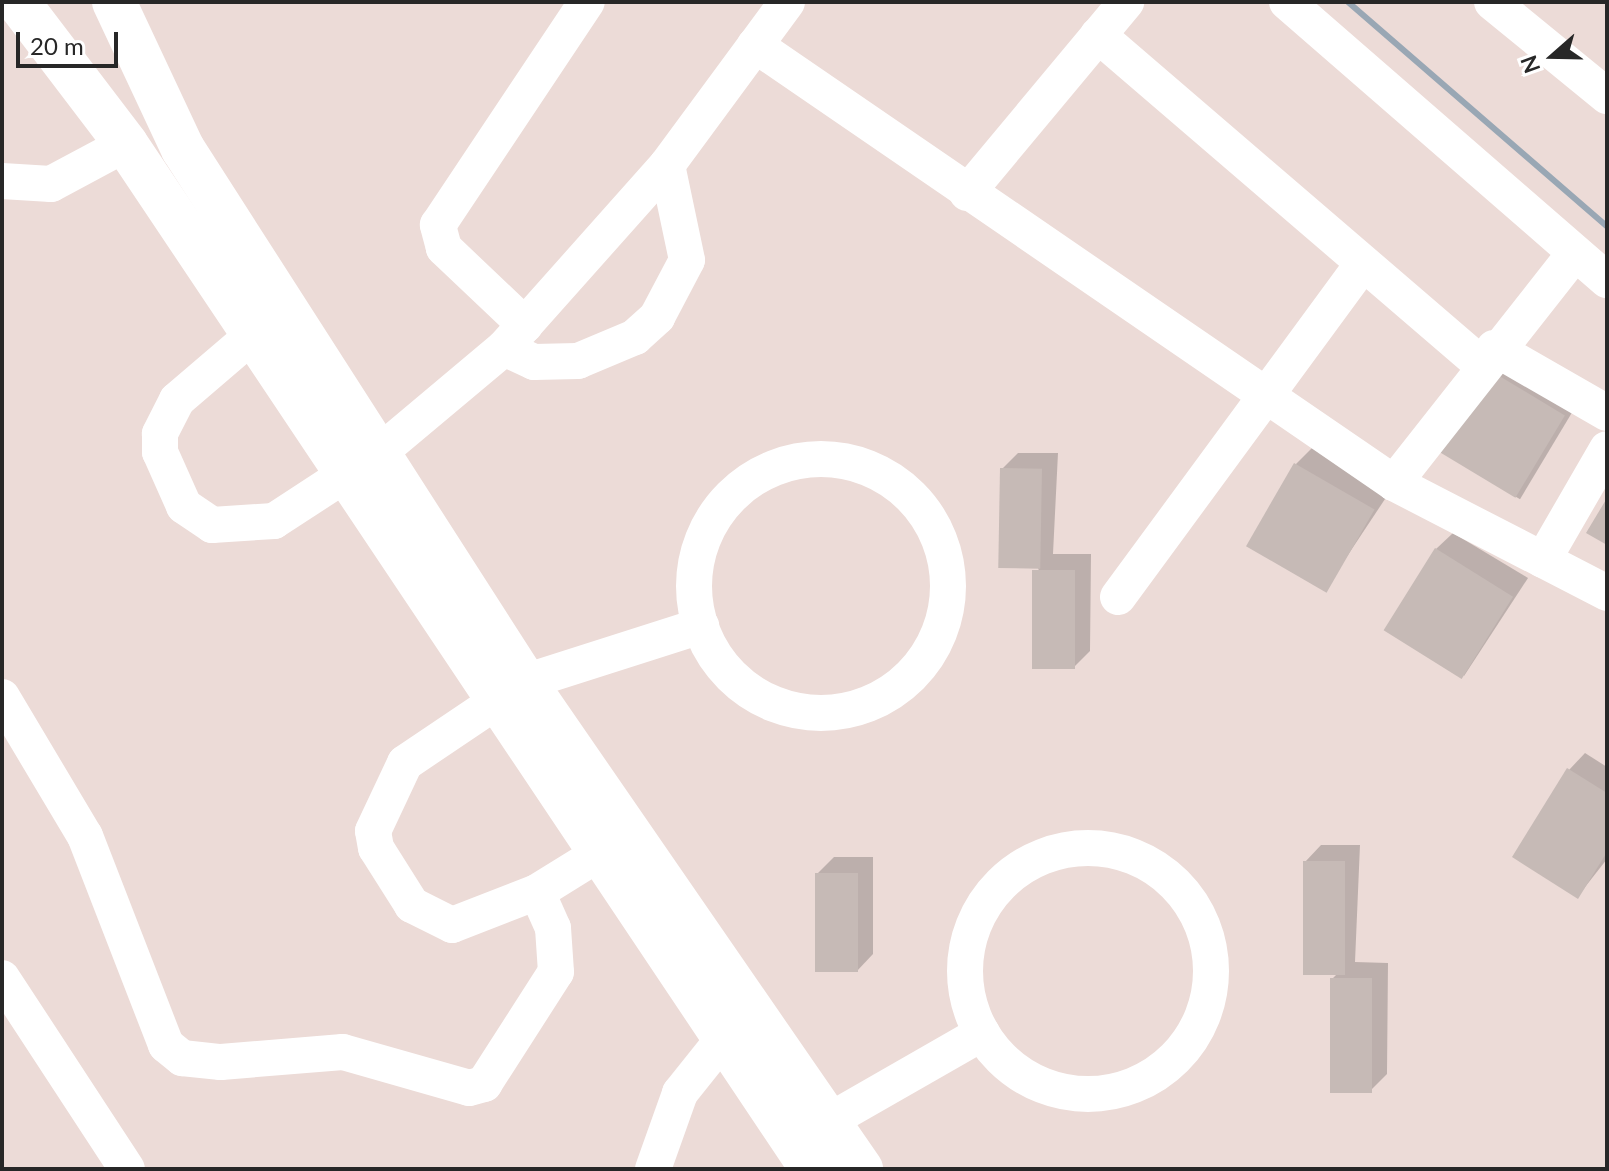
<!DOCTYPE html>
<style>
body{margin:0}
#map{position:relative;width:1609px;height:1171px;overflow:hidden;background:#ecdbd7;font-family:Lato,sans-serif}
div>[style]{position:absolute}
.shadow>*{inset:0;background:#0003;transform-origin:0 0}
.building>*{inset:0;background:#c6bab6;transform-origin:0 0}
.street>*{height:36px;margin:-18px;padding:0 18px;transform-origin:18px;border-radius:18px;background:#fff}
.street>.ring{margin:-18px;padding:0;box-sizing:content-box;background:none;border:36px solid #fff;border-radius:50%}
.secondary>*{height:44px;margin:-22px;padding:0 22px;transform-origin:22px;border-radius:22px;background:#fff}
.rail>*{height:6px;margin:-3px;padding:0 3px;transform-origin:3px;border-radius:3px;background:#99a7b4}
span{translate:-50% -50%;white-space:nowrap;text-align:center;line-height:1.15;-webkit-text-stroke:8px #fff;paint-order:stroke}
.frame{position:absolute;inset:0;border:4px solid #272727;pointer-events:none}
.north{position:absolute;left:1513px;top:16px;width:80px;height:80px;-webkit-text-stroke:6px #fff;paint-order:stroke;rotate:250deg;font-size:22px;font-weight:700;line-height:32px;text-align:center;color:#272727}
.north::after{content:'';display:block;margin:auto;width:28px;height:36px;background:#272727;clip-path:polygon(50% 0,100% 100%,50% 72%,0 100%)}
.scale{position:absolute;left:16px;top:32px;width:102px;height:36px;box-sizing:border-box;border:4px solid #272727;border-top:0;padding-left:10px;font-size:24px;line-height:28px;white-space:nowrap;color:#272727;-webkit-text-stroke:6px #fff;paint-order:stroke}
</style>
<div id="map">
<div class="shadow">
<div style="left:1504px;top:353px;width:89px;height:117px;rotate:31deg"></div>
<div style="clip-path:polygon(1312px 448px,1389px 493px,1324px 591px,1296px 464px)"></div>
<div style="clip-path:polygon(1018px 453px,1058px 453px,1053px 554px,1091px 554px,1090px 651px,1074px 667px,1002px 469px)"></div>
<div style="clip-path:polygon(1453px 533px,1528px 578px,1464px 676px,1436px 549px)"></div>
<div style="clip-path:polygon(1585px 753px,1607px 767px,1607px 859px,1578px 896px,1569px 770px)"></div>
<div style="clip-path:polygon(1321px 845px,1360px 845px,1355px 962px,1388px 963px,1387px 1074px,1370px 1091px,1332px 979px,1337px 974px,1305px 862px)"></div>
<div style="clip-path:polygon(834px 857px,873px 857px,873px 954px,857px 971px,817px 874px)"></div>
</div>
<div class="building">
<div style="left:1486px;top:368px;width:92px;height:96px;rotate:31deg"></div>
<div style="left:1294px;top:463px;width:93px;height:96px;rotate:30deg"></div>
<div style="left:1000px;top:468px;width:42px;height:100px;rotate:1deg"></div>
<div style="clip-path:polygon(1607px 498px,1607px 545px,1586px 533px)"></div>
<div style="left:1435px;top:548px;width:92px;height:97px;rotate:32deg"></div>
<div style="left:1032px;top:570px;width:43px;height:99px"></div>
<div style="clip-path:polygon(1567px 768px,1607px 793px,1607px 852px,1578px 899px,1512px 857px)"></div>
<div style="left:1303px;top:861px;width:42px;height:114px"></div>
<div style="left:815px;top:873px;width:43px;height:99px"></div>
<div style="left:1330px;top:978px;width:42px;height:115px"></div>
</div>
<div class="street">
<div style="left:1287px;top:2px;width:424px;rotate:41deg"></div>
<div style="left:1492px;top:2px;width:149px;rotate:39.3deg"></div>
<div style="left:1098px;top:35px;width:505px;rotate:40.66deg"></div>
<div style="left:755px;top:45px;width:775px;rotate:34.43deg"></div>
<div style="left:1394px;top:483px;width:240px;rotate:27.3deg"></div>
<div style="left:2px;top:181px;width:49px;rotate:3.5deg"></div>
<div style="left:51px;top:184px;width:85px;rotate:-28.1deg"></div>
<div style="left:967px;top:193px;width:249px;rotate:-50.2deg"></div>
<div style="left:525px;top:325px;width:112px;rotate:-136.5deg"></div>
<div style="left:444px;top:248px;width:24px;rotate:-105deg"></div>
<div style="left:438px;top:225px;width:268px;rotate:-56.3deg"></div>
<div style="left:253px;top:335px;width:100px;rotate:139.5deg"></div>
<div style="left:177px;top:400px;width:38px;rotate:117deg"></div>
<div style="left:160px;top:434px;width:18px;rotate:90deg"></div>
<div style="left:160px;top:452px;width:59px;rotate:66deg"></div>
<div style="left:184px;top:506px;width:34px;rotate:34deg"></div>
<div style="left:212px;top:525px;width:62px;rotate:-3.7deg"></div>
<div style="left:274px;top:521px;width:126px;rotate:-33.1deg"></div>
<div style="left:380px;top:452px;width:162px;rotate:-40deg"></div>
<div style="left:504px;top:348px;width:245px;rotate:-48.3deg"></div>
<div style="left:667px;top:165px;width:202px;rotate:-53.6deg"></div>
<div style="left:504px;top:348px;width:33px;rotate:25deg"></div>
<div style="left:534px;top:362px;width:44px;rotate:-1.3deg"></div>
<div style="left:578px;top:361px;width:62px;rotate:-22.8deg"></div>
<div style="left:635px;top:337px;width:30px;rotate:-42deg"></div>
<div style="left:657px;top:317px;width:64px;rotate:-62.2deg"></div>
<div style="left:687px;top:260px;width:97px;rotate:-101.9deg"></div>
<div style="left:1494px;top:348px;width:130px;rotate:29.9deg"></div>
<div class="ring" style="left:694px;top:459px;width:218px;height:218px"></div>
<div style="left:1394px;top:483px;width:291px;rotate:-51.8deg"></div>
<div style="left:1543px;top:560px;width:128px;rotate:-60deg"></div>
<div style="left:1118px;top:597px;width:413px;rotate:-53.7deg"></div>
<div style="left:2px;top:697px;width:162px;rotate:59.2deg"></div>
<div style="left:85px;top:836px;width:224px;rotate:68.8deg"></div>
<div style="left:166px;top:1045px;width:21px;rotate:39deg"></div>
<div style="left:182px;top:1058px;width:39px;rotate:6deg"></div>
<div style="left:221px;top:1062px;width:122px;rotate:-4.7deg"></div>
<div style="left:343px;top:1052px;width:131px;rotate:15.9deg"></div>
<div style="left:469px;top:1088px;width:16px;rotate:-15deg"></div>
<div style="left:484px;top:1084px;width:133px;rotate:-57.3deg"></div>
<div style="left:556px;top:972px;width:44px;rotate:-93.9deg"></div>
<div style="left:553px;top:928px;width:39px;rotate:-114deg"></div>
<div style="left:621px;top:840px;width:99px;rotate:148.2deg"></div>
<div style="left:537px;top:892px;width:91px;rotate:158.8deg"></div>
<div style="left:452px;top:925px;width:45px;rotate:-153.4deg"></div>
<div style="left:412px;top:905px;width:67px;rotate:-122.3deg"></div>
<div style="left:376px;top:848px;width:17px;rotate:-100deg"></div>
<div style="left:373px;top:831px;width:75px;rotate:-64.8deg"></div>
<div style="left:405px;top:763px;width:145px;rotate:-34deg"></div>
<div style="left:525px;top:682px;width:185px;rotate:-17.7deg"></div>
<div class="ring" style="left:965px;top:848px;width:210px;height:210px"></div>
<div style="left:2px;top:978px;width:228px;rotate:56.8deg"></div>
<div style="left:806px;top:1134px;width:203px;rotate:-29.8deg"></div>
<div style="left:653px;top:1169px;width:81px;rotate:-70.4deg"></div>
<div style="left:680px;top:1093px;width:70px;rotate:-51.3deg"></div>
</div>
<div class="secondary">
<div style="left:18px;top:2px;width:178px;rotate:52.7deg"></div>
<div style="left:126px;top:144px;width:1233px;rotate:56.21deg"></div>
<div style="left:114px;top:2px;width:162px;rotate:64.9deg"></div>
<div style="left:183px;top:149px;width:633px;rotate:57.31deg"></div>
<div style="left:525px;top:682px;width:592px;rotate:55.4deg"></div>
</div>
<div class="rail">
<div style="left:1348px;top:2px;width:342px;rotate:40.9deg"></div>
</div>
<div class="frame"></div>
<div class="north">N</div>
<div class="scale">20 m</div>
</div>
